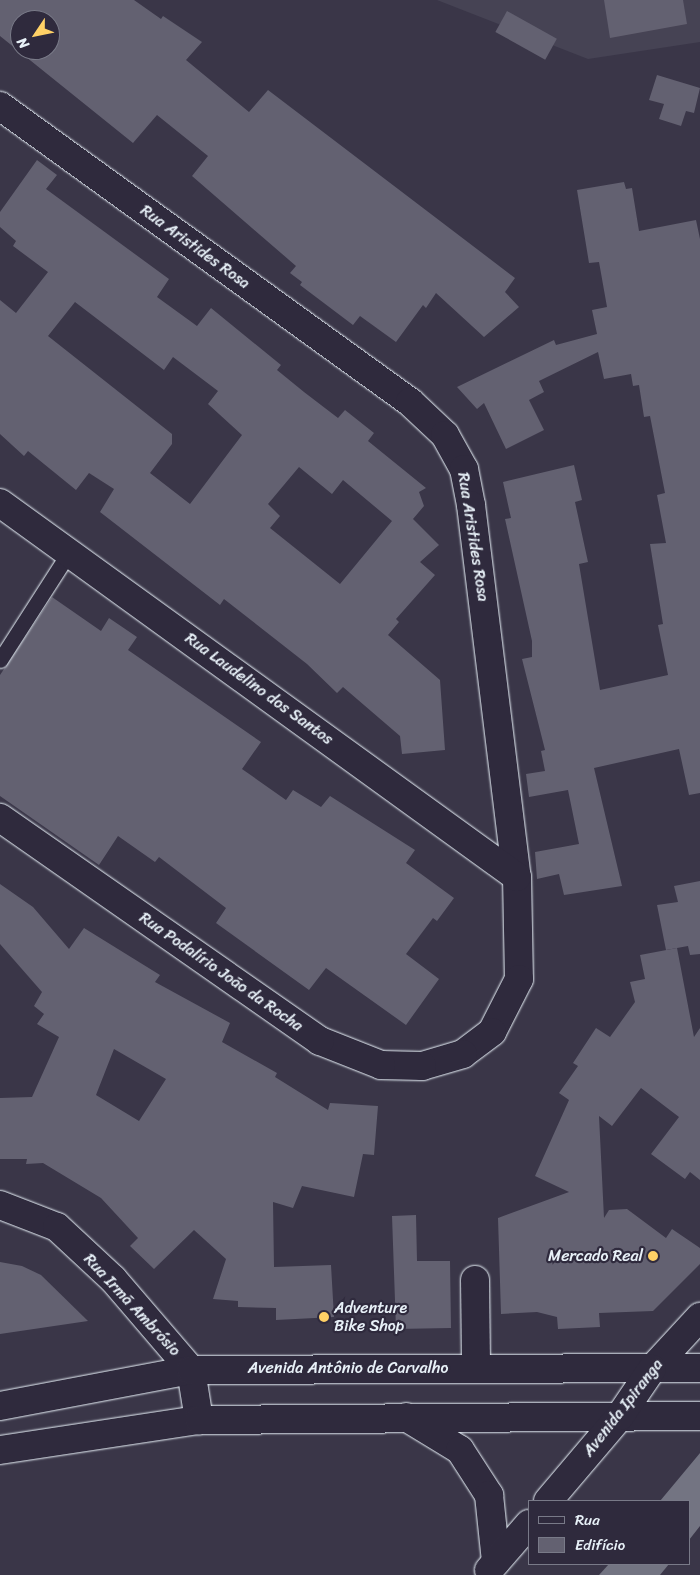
<!DOCTYPE html>
<meta charset="utf-8">
<style>
body{margin:0}
#map{position:relative;width:700px;height:1575px;overflow:hidden;background:#3a3648;font-family:Sriracha,sans-serif}
div>[style]{position:absolute}
.built>*{inset:0;background:#464354}
.water>*{inset:0;background:#737482}
.building>*{inset:0;background:#636171;transform-origin:0 0}
.roads{filter:drop-shadow(0 0 1px #e8f1f8) drop-shadow(0 0 1px #e8f1f8)}
.service>*{height:15px;margin:-7.5px;padding:0 7.5px;transform-origin:7.5px;border-radius:7.5px;background:#2f2a3d}
.minor>*{height:28px;margin:-14px;padding:0 14px;transform-origin:14px;border-radius:14px;background:#2f2a3d}
.secondary>*{height:28px;margin:-14px;padding:0 14px;transform-origin:14px;border-radius:14px;background:#2f2a3d}
.dots>*{width:14px;height:14px;translate:-50% -50%;box-sizing:border-box;border:2px solid #2f2a3d;border-radius:50%}
span{translate:-50% -50%;white-space:nowrap;text-align:center;line-height:1.15;-webkit-text-stroke:4.5px #2f2a3d;paint-order:stroke}
.street-label{font-size:16px;color:#e8f1f8}
.poi-label{font-size:16px;color:#e8f1f8}
.right{translate:-100% -50%;text-align:right}
.left{translate:0 -50%;text-align:left}
.legend{position:absolute;left:528px;top:1500px;width:162px;height:65px;box-sizing:border-box;background:#2f2a3d;border:1px solid #797a88;margin:0;padding:6px 9px;list-style:none;font-size:15px;color:#e8f1f8}
.legend li{display:flex;align-items:center;gap:10px;height:25px}
.legend b{width:25px;border:1px solid #797a88}
.north{position:absolute;left:10px;top:10px;width:50px;height:50px;box-sizing:border-box;background:#2f2a3d;border:1px solid #797a88;border-radius:50%;rotate:236deg;font-size:14px;font-weight:700;line-height:20px;text-align:center;color:#e8f1f8}
.north::after{content:'';display:block;margin:auto;width:18px;height:22px;background:#ffd166;clip-path:polygon(50% 0,100% 100%,50% 72%,0 100%)}
</style>
<div id="map">
<div class="built">
<div style="clip-path:polygon(437px 0,700px 0,700px 42px,588px 59px)"></div>
</div>
<div class="water">
<div style="clip-path:polygon(700px 1453px,700px 1526px,689px 1540px,689px 1501px,660px 1501px)"></div>
<div style="clip-path:polygon(609px 1564px,669px 1564px,660px 1575px,599px 1575px)"></div>
</div>
<div class="building">
<div style="clip-path:polygon(evenodd,0 0,134px 0,161px 19px,163px 16px,202px 42px,186px 60px,249px 112px,268px 90px,515px 278px,505px 292px,519px 307px,484px 337px,436px 293px,426px 308px,423px 305px,396px 342px,360px 316px,353px 325px,300px 285px,302px 282px,290px 273px,296px 266px,192px 176px,208px 156px,157px 115px,133px 143px,0 36px,0 0,20px 20px,50px 20px,50px 50px,20px 50px,20px 20px)"></div>
<div style="clip-path:polygon(604px 0,683px 0,687px 24px,610px 38px)"></div>
<div style="left:507px;top:11px;width:57px;height:24px;rotate:29deg"></div>
<div style="clip-path:polygon(657px 75px,700px 88px,694px 113px,686px 111px,681px 126px,659px 119px,664px 104px,649px 100px)"></div>
<div style="clip-path:polygon(evenodd,37px 160px,57px 175px,46px 189px,169px 279px,157px 297px,197px 326px,211px 308px,281px 365px,277px 370px,304px 392px,338px 418px,345px 410px,374px 433px,368px 441px,426px 488px,419px 492px,424px 506px,413px 519px,439px 545px,420px 562px,435px 575px,396px 619px,399px 622px,388px 635px,440px 680px,445px 750px,402px 754px,400px 736px,343px 687px,337px 693px,307px 664px,224px 599px,220px 605px,100px 512px,114px 489px,89px 473px,76px 490px,28px 451px,24px 456px,0 434px,0 300px,16px 313px,48px 272px,13px 246px,16px 241px,0 227px,0 212px,37px 160px,75px 302px,164px 370px,173px 357px,218px 391px,208px 404px,242px 435px,190px 504px,150px 473px,172px 444px,172px 434px,48px 336px,75px 302px,37px 160px,299px 467px,332px 494px,343px 480px,392px 521px,340px 584px,270px 528px,280px 516px,268px 504px,299px 467px)"></div>
<div style="clip-path:polygon(624px 182px,626px 189px,632px 188px,639px 231px,696px 220px,700px 239px,700px 793px,689px 795px,679px 749px,594px 768px,622px 886px,564px 895px,559px 874px,537px 879px,535px 852px,579px 844px,568px 790px,529px 797px,526px 774px,545px 771px,541px 751px,545px 750px,522px 659px,532px 657px,532px 641px,505px 519px,511px 518px,503px 482px,574px 465px,582px 500px,575px 502px,588px 562px,579px 564px,600px 690px,668px 675px,658px 625px,663px 624px,650px 544px,666px 543px,657px 495px,665px 493px,650px 416px,644px 417px,639px 385px,633px 386px,631px 374px,604px 379px,598px 352px,539px 381px,544px 392px,529px 400px,544px 430px,506px 449px,484px 403px,477px 409px,457px 387px,554px 340px,556px 345px,597px 334px,592px 310px,607px 307px,599px 262px,589px 263px,577px 190px)"></div>
<div style="clip-path:polygon(52px 597px,101px 631px,109px 618px,137px 637px,128px 650px,261px 742px,242px 769px,286px 800px,293px 790px,321px 807px,330px 796px,415px 850px,406px 863px,454px 898px,437px 921px,433px 918px,406px 954px,439px 979px,406px 1025px,326px 968px,309px 990px,216px 923px,226px 908px,159px 857px,155px 862px,118px 836px,99px 865px,0 796px,0 675px)"></div>
<div style="clip-path:polygon(700px 881px,700px 954px,690px 955px,688px 946px,666px 950px,657px 905px,678px 902px,674px 886px)"></div>
<div style="clip-path:polygon(evenodd,0 884px,33px 907px,69px 949px,84px 928px,160px 975px,155px 982px,230px 1023px,222px 1042px,277px 1073px,275px 1077px,328px 1110px,330px 1103px,378px 1106px,374px 1155px,363px 1154px,354px 1197px,302px 1186px,293px 1208px,273px 1202px,274px 1267px,331px 1265px,334px 1317px,276px 1320px,276px 1308px,238px 1307px,238px 1301px,213px 1299px,226px 1259px,194px 1230px,154px 1269px,130px 1246px,138px 1238px,101px 1198px,43px 1163px,26px 1164px,27px 1159px,0 1159px,0 1098px,32px 1097px,59px 1037px,37px 1024px,44px 1014px,34px 1006px,42px 992px,0 944px,0 884px,114px 1049px,166px 1079px,139px 1121px,96px 1095px,114px 1049px)"></div>
<div style="clip-path:polygon(677px 948px,694px 1037px,700px 1028px,700px 1180px,690px 1172px,685px 1179px,651px 1154px,679px 1117px,641px 1088px,612px 1126px,599px 1116px,604px 1218px,609px 1210px,627px 1209px,666px 1238px,672px 1229px,700px 1248px,700px 1264px,653px 1311px,599px 1313px,600px 1327px,558px 1329px,557px 1317px,537px 1312px,501px 1314px,498px 1218px,569px 1192px,535px 1176px,569px 1100px,559px 1093px,578px 1066px,573px 1063px,596px 1028px,610px 1037px,635px 1002px,630px 982px,645px 979px,640px 955px)"></div>
<div style="clip-path:polygon(416px 1215px,417px 1261px,450px 1261px,451px 1328px,396px 1329px,392px 1216px)"></div>
<div style="clip-path:polygon(0 1262px,22px 1266px,41px 1275px,88px 1321px,0 1334px)"></div>
</div>
<div class="roads">
<div class="service">
<div style="left:0;top:660px;width:130px;rotate:-57.3deg"></div>
</div>
<div class="minor">
<div style="left:0;top:106px;width:506px;rotate:35.83deg"></div>
<div style="left:410px;top:402px;width:48px;rotate:43.3deg"></div>
<div style="left:445px;top:435px;width:39px;rotate:61deg"></div>
<div style="left:464px;top:469px;width:37px;rotate:79deg"></div>
<div style="left:471px;top:505px;width:375px;rotate:83deg"></div>
<div style="left:517px;top:877px;width:102px;rotate:88.9deg"></div>
<div style="left:519px;top:979px;width:59px;rotate:117deg"></div>
<div style="left:492px;top:1032px;width:36px;rotate:143deg"></div>
<div style="left:463px;top:1054px;width:43px;rotate:163.7deg"></div>
<div style="left:422px;top:1066px;width:41px;rotate:-178.6deg"></div>
<div style="left:381px;top:1065px;width:66px;rotate:-158.5deg"></div>
<div style="left:320px;top:1041px;width:390px;rotate:-145.1deg"></div>
<div style="left:0;top:503px;width:638px;rotate:35.88deg"></div>
<div style="left:0;top:1205px;width:61px;rotate:21.1deg"></div>
<div style="left:57px;top:1227px;width:76px;rotate:42.9deg"></div>
<div style="left:113px;top:1279px;width:120px;rotate:49.4deg"></div>
<div style="left:191px;top:1370px;width:51px;rotate:80.9deg"></div>
<div style="left:475px;top:1280px;width:87px;rotate:89.3deg"></div>
<div style="left:652px;top:1369px;width:71px;rotate:-47.3deg"></div>
</div>
<div class="secondary">
<div style="left:0;top:1406px;width:194px;rotate:-10.7deg"></div>
<div style="left:191px;top:1370px;width:509px;rotate:-0.23deg"></div>
<div style="left:406px;top:1417px;width:63px;rotate:31.4deg"></div>
<div style="left:460px;top:1450px;width:54px;rotate:57.2deg"></div>
<div style="left:489px;top:1495px;width:67px;rotate:84deg"></div>
<div style="left:0;top:1450px;width:201px;rotate:-8.6deg"></div>
<div style="left:199px;top:1420px;width:501px;rotate:-0.46deg"></div>
<div style="left:548px;top:1501px;width:111px;rotate:-49.7deg"></div>
<div style="left:620px;top:1416px;width:57px;rotate:-55.8deg"></div>
<div style="left:489px;top:1570px;width:61px;rotate:-49deg"></div>
</div>
</div>
<div class="dots">
<div style="left:653px;top:1256px;background:#ffd166"></div>
<div style="left:324px;top:1317px;background:#ffd166"></div>
</div>
<div class="street-label">
<span style="left:195px;top:247px;rotate:36deg">Rua Aristides Rosa</span>
<span style="left:473px;top:537px;rotate:81deg">Rua Aristides Rosa</span>
<span style="left:259px;top:689px;rotate:36deg">Rua Laudelino dos Santos</span>
<span style="left:221px;top:972px;rotate:35deg">Rua Podalírio João da Rocha</span>
<span style="left:132px;top:1305px;rotate:47deg">Rua Irmã Ambrósio</span>
<span style="left:348px;top:1368px">Avenida Antônio de Carvalho</span>
<span style="left:623px;top:1408px;rotate:-52deg">Avenida Ipiranga</span>
</div>
<div class="poi-label">
<span class="right" style="left:643px;top:1256px">Mercado Real</span>
<span class="left" style="left:334px;top:1317px">Adventure<br>Bike Shop</span>
</div>
<ul class="legend">
<li><b style="height:6px;background:#2f2a3d"></b>Rua</li>
<li><b style="height:14px;background:#636171"></b>Edifício</li>
</ul>
<div class="north">N</div>
</div>
